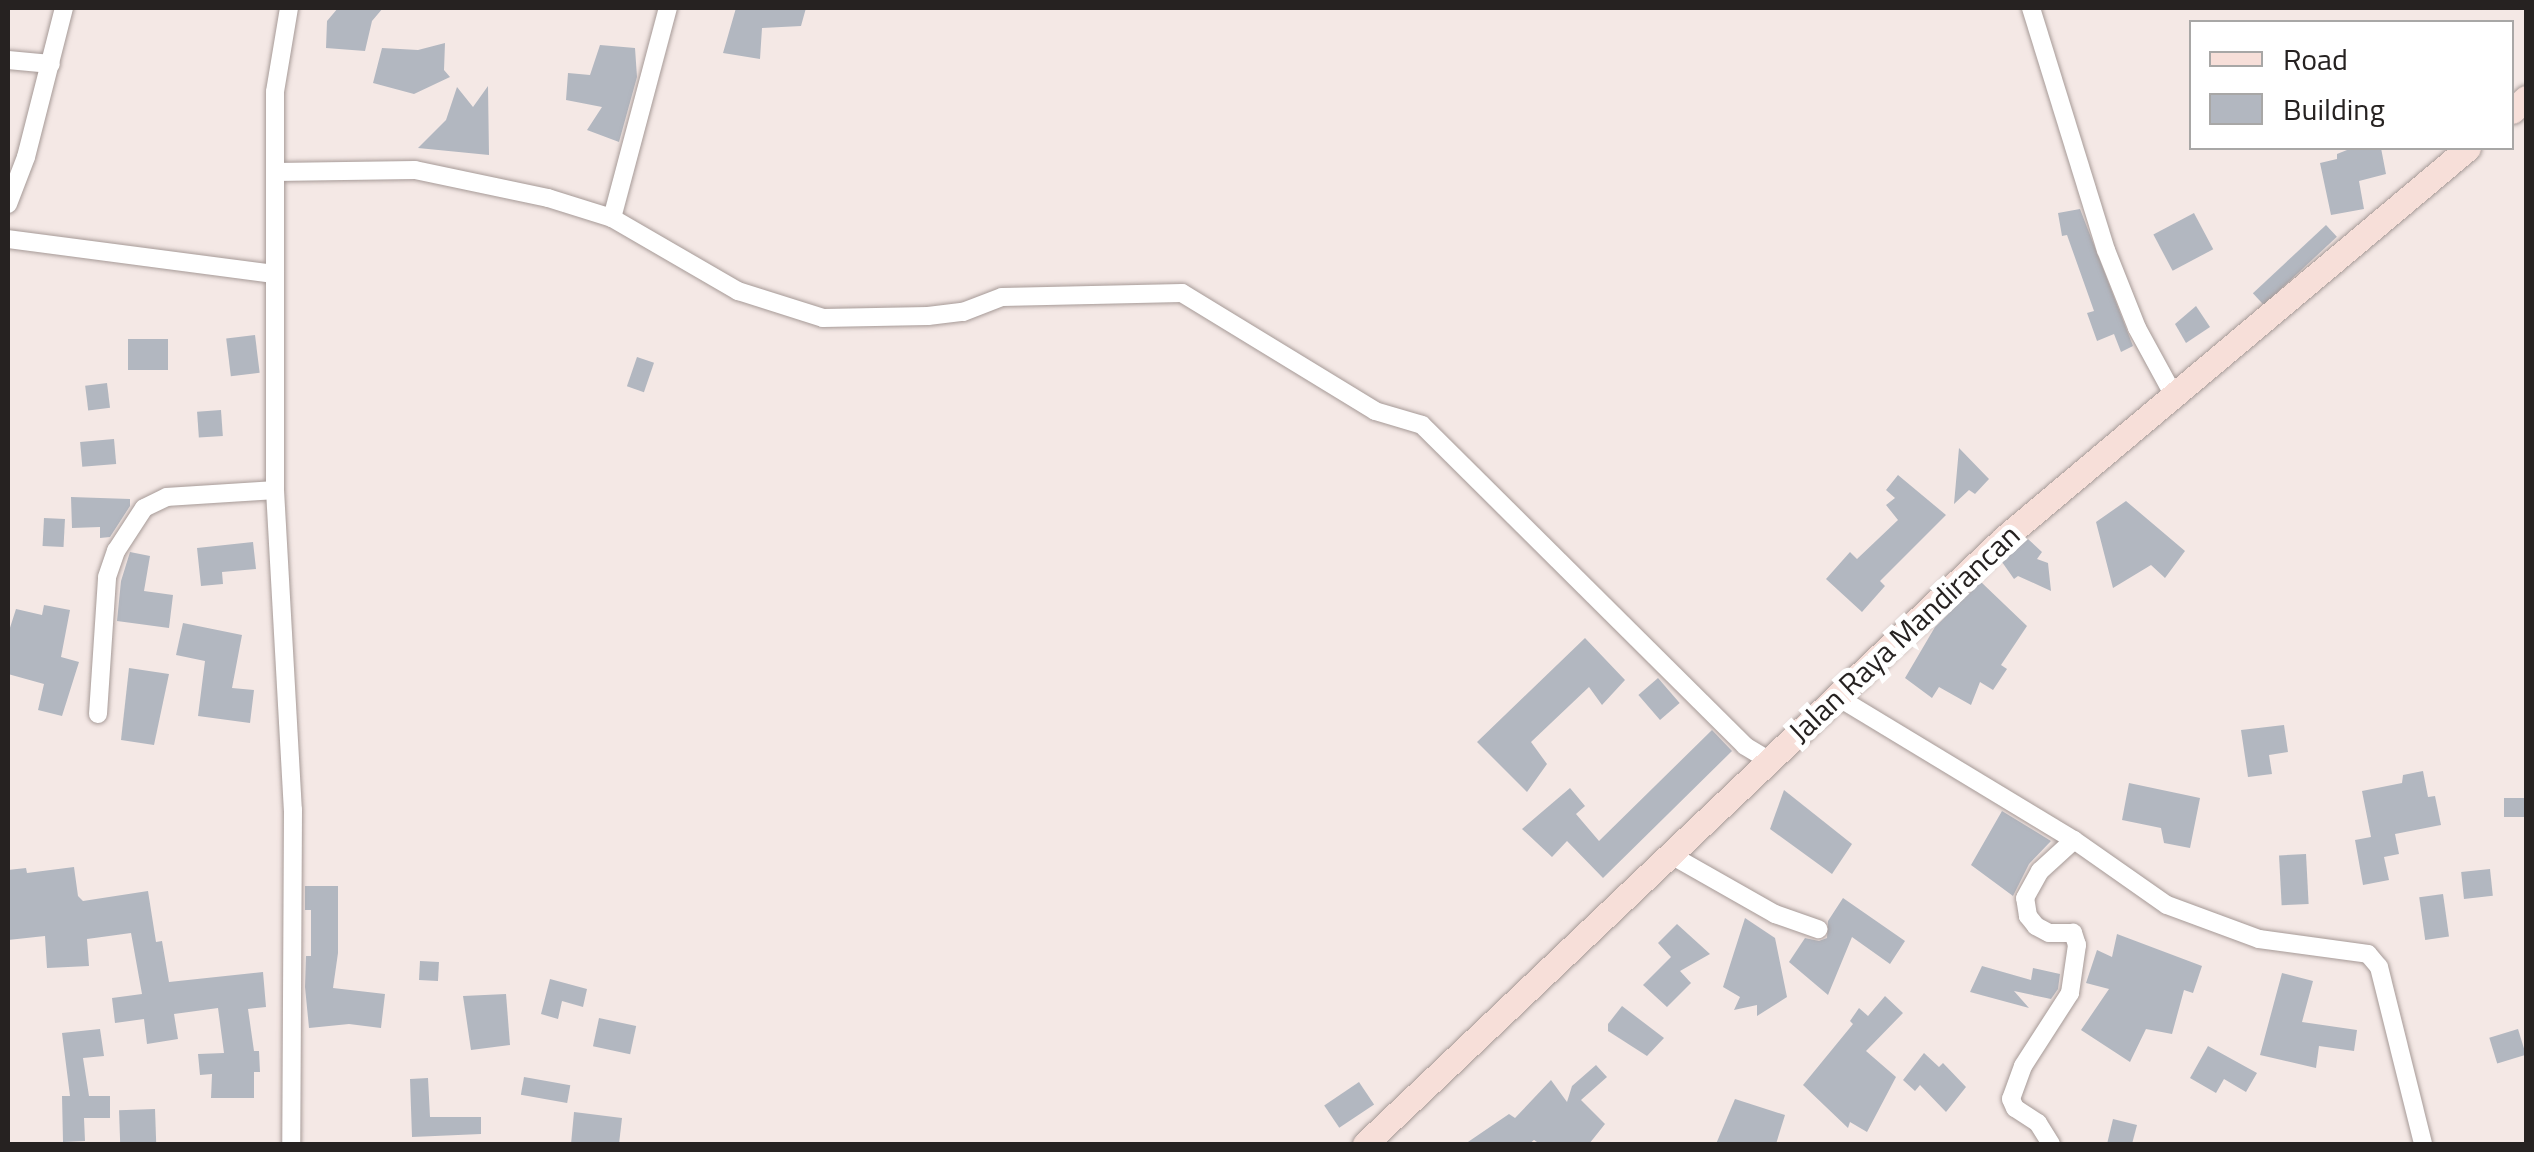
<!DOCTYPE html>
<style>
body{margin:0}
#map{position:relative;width:2534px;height:1152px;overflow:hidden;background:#f4e8e5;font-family:"Titillium Web",sans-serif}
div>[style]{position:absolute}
.building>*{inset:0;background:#b2b7c0;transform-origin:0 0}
.roads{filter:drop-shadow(0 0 2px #a69a97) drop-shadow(0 0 2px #a69a97)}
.street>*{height:18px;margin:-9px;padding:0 9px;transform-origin:9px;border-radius:9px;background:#fff}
.secondary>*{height:25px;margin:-12.5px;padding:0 12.5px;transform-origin:12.5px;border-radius:12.5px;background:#f7dfd9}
span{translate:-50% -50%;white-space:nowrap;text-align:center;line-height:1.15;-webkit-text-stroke:10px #fff;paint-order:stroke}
.street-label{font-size:30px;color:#262221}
.frame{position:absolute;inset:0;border:10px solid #262221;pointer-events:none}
.legend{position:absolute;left:2189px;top:20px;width:325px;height:130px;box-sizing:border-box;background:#fff;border:2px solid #a8a7a6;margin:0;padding:12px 18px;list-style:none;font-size:30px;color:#262221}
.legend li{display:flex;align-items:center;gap:20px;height:50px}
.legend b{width:50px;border:2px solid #a8a7a6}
</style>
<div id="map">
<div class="building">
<div style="clip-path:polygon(338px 8px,383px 8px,372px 21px,365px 51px,326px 48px,327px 21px)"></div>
<div style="clip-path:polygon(736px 8px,806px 8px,801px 26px,762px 28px,760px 59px,723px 53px)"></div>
<div style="clip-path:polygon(445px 43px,444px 70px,450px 77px,414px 94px,373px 83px,382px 48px,418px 50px)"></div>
<div style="clip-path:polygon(600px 45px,635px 48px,637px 77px,619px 142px,587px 130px,602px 107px,566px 100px,568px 73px,590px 75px)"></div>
<div style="clip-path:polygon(488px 86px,489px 155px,418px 148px,446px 120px,457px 87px,473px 107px)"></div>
<div style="clip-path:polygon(2352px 148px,2381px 148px,2386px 174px,2359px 181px,2364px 209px,2331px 215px,2320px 163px,2337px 159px,2337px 154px)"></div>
<div style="clip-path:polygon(2080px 209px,2133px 346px,2121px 352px,2114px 334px,2097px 341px,2087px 313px,2094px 311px,2067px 235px,2062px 236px,2058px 213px)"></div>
<div style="left:2194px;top:213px;width:41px;height:46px;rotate:62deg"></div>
<div style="left:2326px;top:225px;width:16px;height:100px;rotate:47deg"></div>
<div style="clip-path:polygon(2196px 306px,2210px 327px,2186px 343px,2175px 324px)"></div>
<div style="left:255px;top:335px;width:38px;height:29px;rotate:83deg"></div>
<div style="left:128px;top:339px;width:40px;height:31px"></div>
<div style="left:637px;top:357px;width:18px;height:31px;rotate:19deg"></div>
<div style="left:107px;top:383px;width:25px;height:22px;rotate:83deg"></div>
<div style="left:221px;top:410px;width:26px;height:24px;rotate:86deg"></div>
<div style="left:114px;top:439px;width:25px;height:34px;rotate:85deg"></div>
<div style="clip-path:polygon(1959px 448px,1989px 479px,1975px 494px,1969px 490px,1954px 504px)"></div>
<div style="clip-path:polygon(1898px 475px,1946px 515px,1880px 581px,1885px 586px,1862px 612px,1826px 579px,1850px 552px,1857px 559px,1898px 520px,1886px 505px,1895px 498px,1886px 490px)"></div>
<div style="clip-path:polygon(71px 497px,130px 499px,130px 506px,110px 537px,100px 538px,100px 527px,72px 528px)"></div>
<div style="clip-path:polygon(2126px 501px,2185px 551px,2165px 578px,2151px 565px,2113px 588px,2096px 522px)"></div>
<div style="left:44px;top:518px;width:21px;height:28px;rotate:3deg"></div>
<div style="clip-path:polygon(2028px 539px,2042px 552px,2037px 559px,2048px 563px,2051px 591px,2018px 576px,2014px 579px,2002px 562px)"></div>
<div style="clip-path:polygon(253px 542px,256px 569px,222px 572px,223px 584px,201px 586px,197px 548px)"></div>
<div style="clip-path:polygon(130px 552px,150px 556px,144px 591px,173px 595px,169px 628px,117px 621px,121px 581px)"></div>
<div style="clip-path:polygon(1981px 582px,2027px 626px,2001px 665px,2007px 669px,1993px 690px,1980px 682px,1971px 705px,1939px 687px,1932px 698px,1905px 678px,1935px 627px)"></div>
<div style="clip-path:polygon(44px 605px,70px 610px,61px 657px,79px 662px,62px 716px,38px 710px,44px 684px,8px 674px,8px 634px,16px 609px,42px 615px)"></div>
<div style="clip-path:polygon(183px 623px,242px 635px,232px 688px,254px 690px,250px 723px,198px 716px,205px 661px,176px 655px)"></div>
<div style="clip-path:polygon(1585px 638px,1625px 680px,1602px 705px,1589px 687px,1531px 742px,1547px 764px,1527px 792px,1477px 742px)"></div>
<div style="clip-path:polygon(129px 668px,169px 674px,154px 745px,121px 740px)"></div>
<div style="left:1658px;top:678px;width:33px;height:26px;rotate:49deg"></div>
<div style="clip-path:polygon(2284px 725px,2288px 752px,2269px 755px,2272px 774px,2248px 777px,2241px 730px)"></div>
<div style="clip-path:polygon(1712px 730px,1732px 751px,1603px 878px,1567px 841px,1552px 857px,1522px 829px,1570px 788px,1585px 806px,1576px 814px,1599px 841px)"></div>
<div style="clip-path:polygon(2423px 771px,2428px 797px,2435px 796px,2441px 825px,2395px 834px,2399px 854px,2384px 857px,2389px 880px,2363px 885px,2355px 840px,2371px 837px,2362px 791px,2402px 783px,2403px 775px)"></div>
<div style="clip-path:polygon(2129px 783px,2200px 798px,2190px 848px,2164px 843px,2161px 828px,2122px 820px)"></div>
<div style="clip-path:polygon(1784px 790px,1852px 844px,1832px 874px,1770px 829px)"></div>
<div style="left:2526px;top:798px;width:19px;height:22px;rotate:90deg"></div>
<div style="clip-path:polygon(2002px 811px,2051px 841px,2029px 864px,2013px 896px,1971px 865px)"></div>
<div style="left:2306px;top:854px;width:50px;height:27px;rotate:87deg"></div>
<div style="clip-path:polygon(74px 867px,78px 896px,83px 901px,148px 891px,156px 942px,162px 941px,169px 982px,263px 972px,266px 1007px,248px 1009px,254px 1051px,259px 1051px,260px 1072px,254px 1072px,254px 1098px,211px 1098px,212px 1074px,200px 1075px,198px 1054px,224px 1053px,218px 1008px,174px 1014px,178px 1039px,147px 1044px,144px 1019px,115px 1023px,112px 998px,142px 994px,131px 933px,87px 939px,89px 966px,47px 968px,45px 936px,8px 940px,8px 870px,26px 868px,27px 873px)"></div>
<div style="left:2490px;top:869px;width:27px;height:29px;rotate:84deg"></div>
<div style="clip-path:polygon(305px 886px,338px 886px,338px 953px,333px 988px,385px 994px,381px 1028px,349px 1024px,309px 1028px,305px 987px,306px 956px,311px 956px,311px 910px,305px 910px)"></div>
<div style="left:2443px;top:894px;width:43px;height:24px;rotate:82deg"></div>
<div style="clip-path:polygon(1843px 898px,1905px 941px,1890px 964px,1852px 937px,1828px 995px,1789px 962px,1805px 938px,1819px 941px,1827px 938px,1828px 921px)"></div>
<div style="clip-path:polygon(1745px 918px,1775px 938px,1787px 997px,1757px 1016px,1757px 1005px,1734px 1010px,1740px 997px,1723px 987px)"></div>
<div style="clip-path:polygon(1677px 924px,1710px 954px,1680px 971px,1691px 983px,1667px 1007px,1643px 985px,1671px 957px,1658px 943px)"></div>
<div style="clip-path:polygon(2117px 934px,2202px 966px,2193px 993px,2184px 990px,2172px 1034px,2146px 1029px,2130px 1062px,2081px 1030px,2109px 989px,2086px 983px,2097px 950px,2112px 957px)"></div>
<div style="left:420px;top:961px;width:19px;height:19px;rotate:3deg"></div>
<div style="clip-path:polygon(1982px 966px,2031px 980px,2033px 968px,2060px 974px,2058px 989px,2051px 999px,2014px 991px,2029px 1008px,1970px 992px)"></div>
<div style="clip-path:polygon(2282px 973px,2313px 981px,2302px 1022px,2357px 1030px,2354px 1051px,2319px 1046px,2316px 1068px,2260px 1055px)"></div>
<div style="clip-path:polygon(550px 979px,587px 989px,583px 1007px,562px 1001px,558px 1019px,541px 1014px)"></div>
<div style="clip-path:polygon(506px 994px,510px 1045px,471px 1050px,463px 996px)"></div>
<div style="clip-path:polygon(1885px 996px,1903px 1013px,1866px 1051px,1896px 1077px,1867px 1132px,1850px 1122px,1848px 1128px,1803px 1085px,1853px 1024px,1850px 1021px,1859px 1008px,1868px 1016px)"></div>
<div style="clip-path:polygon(1622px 1006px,1664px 1038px,1647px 1056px,1608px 1031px,1608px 1024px)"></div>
<div style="left:599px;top:1018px;width:38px;height:29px;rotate:12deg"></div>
<div style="clip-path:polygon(100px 1029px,104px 1056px,83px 1058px,89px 1096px,110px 1096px,110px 1118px,84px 1118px,85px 1141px,63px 1142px,62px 1096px,70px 1096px,62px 1033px)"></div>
<div style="left:2518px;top:1029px;width:27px;height:30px;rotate:73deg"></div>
<div style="clip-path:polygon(2208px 1046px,2257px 1073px,2246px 1092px,2224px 1079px,2216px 1093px,2190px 1078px)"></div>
<div style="clip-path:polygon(1924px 1053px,1939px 1067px,1943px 1063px,1966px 1087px,1946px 1112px,1920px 1085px,1915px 1091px,1903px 1080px)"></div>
<div style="clip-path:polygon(1596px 1065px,1607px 1077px,1581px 1100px,1605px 1124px,1589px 1144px,1540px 1144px,1534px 1140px,1529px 1144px,1465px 1144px,1509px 1114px,1515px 1118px,1551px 1080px,1567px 1102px,1572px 1086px)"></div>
<div style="left:524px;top:1077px;width:47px;height:18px;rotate:10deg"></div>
<div style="clip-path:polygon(428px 1078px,430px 1117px,481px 1117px,481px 1134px,412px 1137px,410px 1079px)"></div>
<div style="left:1359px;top:1082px;width:27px;height:42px;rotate:56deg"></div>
<div style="clip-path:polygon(1735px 1099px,1785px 1115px,1776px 1144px,1716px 1144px)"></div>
<div style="left:155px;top:1109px;width:35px;height:36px;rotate:88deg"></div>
<div style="clip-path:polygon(574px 1112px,622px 1118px,619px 1144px,571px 1144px)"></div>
<div style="clip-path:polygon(2113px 1119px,2137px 1125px,2132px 1144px,2107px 1144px)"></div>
</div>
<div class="roads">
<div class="street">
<div style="left:289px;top:8px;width:85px;rotate:99.5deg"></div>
<div style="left:275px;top:92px;width:398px;rotate:90deg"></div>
<div style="left:275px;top:490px;width:321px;rotate:86.8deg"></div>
<div style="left:293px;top:810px;width:334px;rotate:90.3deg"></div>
<div style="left:2031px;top:8px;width:253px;rotate:72.8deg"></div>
<div style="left:2106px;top:250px;width:84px;rotate:68.3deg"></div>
<div style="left:2137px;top:328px;width:77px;rotate:61.4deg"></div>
<div style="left:8px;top:60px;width:43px;rotate:5.3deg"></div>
<div style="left:275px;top:172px;width:140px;rotate:-0.8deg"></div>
<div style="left:415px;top:170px;width:136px;rotate:11.9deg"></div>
<div style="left:548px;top:198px;width:67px;rotate:17.4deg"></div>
<div style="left:612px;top:218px;width:146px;rotate:30.1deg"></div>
<div style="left:738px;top:291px;width:89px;rotate:17.6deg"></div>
<div style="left:823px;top:318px;width:105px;rotate:-1.1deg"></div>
<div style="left:928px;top:316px;width:35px;rotate:-7deg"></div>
<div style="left:963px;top:312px;width:42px;rotate:-21deg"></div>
<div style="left:1002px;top:297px;width:180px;rotate:-1.3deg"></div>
<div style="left:1182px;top:293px;width:226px;rotate:31.4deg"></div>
<div style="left:1375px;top:411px;width:49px;rotate:16.6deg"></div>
<div style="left:1422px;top:425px;width:455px;rotate:44.8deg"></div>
<div style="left:1745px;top:746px;width:27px;rotate:31deg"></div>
<div style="left:8px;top:204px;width:50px;rotate:-69deg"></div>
<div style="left:26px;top:157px;width:154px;rotate:-75.7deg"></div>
<div style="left:612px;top:218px;width:217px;rotate:-75.1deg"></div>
<div style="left:8px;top:239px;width:269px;rotate:7.5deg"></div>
<div style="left:1836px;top:696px;width:278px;rotate:31.2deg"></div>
<div style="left:2074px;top:840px;width:113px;rotate:35deg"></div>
<div style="left:2167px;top:905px;width:98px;rotate:20.3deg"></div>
<div style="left:2259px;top:939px;width:110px;rotate:7.8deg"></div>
<div style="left:2368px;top:954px;width:17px;rotate:50deg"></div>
<div style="left:2379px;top:967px;width:182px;rotate:76deg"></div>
<div style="left:98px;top:714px;width:137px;rotate:-86.2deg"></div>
<div style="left:107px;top:577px;width:28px;rotate:-71deg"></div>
<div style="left:116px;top:551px;width:51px;rotate:-56.9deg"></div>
<div style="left:144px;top:508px;width:25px;rotate:-26deg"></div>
<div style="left:167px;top:497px;width:108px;rotate:-3.7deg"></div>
<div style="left:1671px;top:855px;width:120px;rotate:29.6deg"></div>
<div style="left:1775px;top:914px;width:46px;rotate:19.2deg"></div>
<div style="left:2051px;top:1144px;width:25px;rotate:-122deg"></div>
<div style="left:2038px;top:1123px;width:27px;rotate:-147deg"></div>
<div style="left:2015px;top:1108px;width:10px;rotate:-114deg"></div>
<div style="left:2011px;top:1099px;width:35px;rotate:-70deg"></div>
<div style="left:2023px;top:1066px;width:87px;rotate:-57.2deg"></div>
<div style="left:2070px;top:993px;width:49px;rotate:-81.7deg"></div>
<div style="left:2077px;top:945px;width:13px;rotate:-108deg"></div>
<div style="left:2073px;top:933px;width:24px;rotate:180deg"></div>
<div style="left:2049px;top:933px;width:15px;rotate:-152deg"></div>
<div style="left:2036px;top:926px;width:13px;rotate:-129deg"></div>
<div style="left:2028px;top:916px;width:18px;rotate:-99deg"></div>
<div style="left:2025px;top:898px;width:31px;rotate:-61deg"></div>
<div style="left:2040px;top:871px;width:46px;rotate:-42.4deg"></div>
</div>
<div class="secondary">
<div style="left:2512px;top:111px;width:19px;rotate:-43deg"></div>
<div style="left:1365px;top:1144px;width:881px;rotate:-43.48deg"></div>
<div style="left:2004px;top:538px;width:606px;rotate:-40.05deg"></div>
</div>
</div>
<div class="street-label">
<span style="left:1904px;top:633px;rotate:-43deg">Jalan Raya Mandirancan</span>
</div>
<div class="frame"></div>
<ul class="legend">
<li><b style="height:12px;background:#f7dfd9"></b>Road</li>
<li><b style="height:28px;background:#b2b7c0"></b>Building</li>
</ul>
</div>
